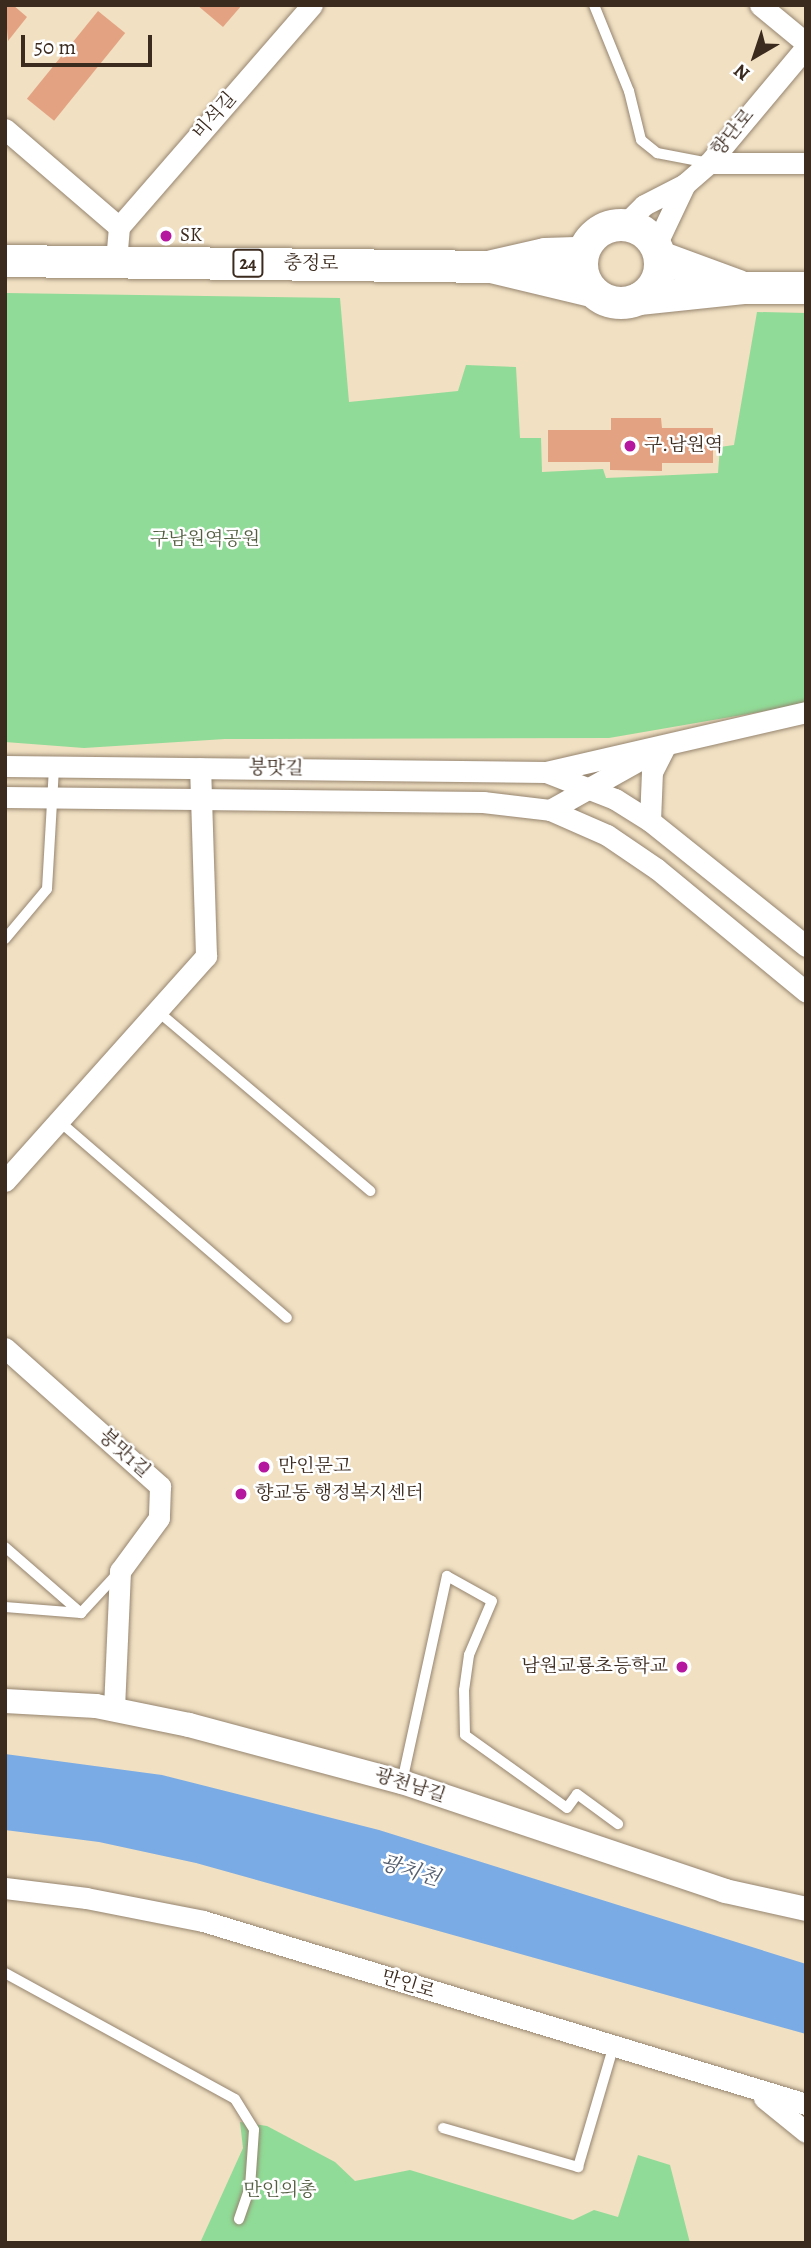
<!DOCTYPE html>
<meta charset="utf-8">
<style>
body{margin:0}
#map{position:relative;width:811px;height:2248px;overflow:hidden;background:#f1e0c2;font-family:Alegreya,"Noto Serif KR",serif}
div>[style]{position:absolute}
.green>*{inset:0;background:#90db97}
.water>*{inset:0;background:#7aabe5}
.building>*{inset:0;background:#e3a383;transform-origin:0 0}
.roads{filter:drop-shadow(0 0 2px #968570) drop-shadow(0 0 2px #968570)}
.service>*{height:10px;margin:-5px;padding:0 5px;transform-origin:5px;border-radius:5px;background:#fff}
.minor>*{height:21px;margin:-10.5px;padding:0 10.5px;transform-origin:10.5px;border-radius:10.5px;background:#fff}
.tertiary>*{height:24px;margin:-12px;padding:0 12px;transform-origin:12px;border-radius:12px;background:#fff}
.primary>*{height:32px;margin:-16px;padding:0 16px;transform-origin:16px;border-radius:16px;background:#fff}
.primary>.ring{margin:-16px;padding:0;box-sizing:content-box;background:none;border:32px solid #fff;border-radius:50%}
.dots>*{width:19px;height:19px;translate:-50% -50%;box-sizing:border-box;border:4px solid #fff;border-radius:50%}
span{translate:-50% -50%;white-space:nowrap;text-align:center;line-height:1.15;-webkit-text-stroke:5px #fff;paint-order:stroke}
.shield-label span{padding:2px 5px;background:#fff;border:2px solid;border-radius:5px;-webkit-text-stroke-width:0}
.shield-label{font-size:18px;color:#3b2a1e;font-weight:700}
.street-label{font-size:19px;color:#3b2a1e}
.poi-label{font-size:19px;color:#3b2a1e}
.left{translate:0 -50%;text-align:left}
.right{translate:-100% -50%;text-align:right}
.park-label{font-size:19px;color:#545f42}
.water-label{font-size:21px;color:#545e6e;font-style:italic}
.frame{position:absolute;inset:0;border:7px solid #3b2a1e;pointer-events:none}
.north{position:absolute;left:720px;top:21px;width:70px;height:70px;-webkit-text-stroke:5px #fff;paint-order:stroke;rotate:219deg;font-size:19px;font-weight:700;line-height:28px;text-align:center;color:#3b2a1e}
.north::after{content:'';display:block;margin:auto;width:24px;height:32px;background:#3b2a1e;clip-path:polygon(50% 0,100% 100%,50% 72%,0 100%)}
.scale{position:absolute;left:21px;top:35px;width:131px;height:32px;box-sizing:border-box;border:4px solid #3b2a1e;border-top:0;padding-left:9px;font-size:21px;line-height:24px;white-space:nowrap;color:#3b2a1e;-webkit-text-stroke:5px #fff;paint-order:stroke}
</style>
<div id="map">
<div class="green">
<div style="clip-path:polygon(5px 293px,340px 298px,349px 402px,458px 391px,466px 365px,516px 367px,520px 438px,541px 438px,542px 472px,603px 469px,606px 478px,718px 473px,720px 447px,734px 445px,757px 312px,806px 313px,806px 704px,609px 738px,225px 739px,84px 748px,5px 742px)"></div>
<div style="clip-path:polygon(240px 2122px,267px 2126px,335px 2162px,355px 2181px,410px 2170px,573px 2220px,594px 2210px,618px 2217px,638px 2155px,670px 2165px,690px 2243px,200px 2243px,243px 2148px)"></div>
</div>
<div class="water">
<div style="clip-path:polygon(5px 1754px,162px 1775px,379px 1830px,806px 1964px,806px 2034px,196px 1863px,99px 1842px,5px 1830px)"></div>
</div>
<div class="building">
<div style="clip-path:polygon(5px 5px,13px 5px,27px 17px,8px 41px)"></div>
<div style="clip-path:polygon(197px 5px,242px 5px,223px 27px)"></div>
<div style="left:98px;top:11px;width:35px;height:113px;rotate:39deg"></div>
<div style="clip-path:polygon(611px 418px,661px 418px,662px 428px,713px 428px,713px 463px,662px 463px,662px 471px,610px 470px,610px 462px,548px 462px,548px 430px,611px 430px)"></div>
</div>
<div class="roads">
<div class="service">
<div style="left:594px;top:5px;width:93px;rotate:67.9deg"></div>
<div style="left:629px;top:91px;width:50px;rotate:76.2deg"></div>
<div style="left:641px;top:140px;width:21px;rotate:39deg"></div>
<div style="left:657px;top:153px;width:53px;rotate:10.9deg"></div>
<div style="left:5px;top:939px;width:65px;rotate:-50deg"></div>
<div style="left:47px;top:889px;width:123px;rotate:-86.7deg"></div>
<div style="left:155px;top:1009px;width:282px;rotate:40.2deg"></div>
<div style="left:59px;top:1121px;width:301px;rotate:40.8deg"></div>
<div style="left:5px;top:1547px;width:101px;rotate:41deg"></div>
<div style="left:5px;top:1607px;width:76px;rotate:4.5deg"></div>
<div style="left:81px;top:1613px;width:54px;rotate:-47.2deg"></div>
<div style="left:402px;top:1782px;width:211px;rotate:-77.7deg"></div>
<div style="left:447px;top:1576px;width:51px;rotate:29.1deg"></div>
<div style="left:492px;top:1601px;width:59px;rotate:113.1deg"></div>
<div style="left:469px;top:1655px;width:35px;rotate:98deg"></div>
<div style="left:464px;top:1690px;width:45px;rotate:88.7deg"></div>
<div style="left:465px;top:1735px;width:125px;rotate:35.6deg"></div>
<div style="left:567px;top:1808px;width:17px;rotate:-54deg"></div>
<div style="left:577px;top:1794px;width:51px;rotate:36.2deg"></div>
<div style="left:5px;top:1973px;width:262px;rotate:28.7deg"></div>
<div style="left:235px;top:2099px;width:36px;rotate:58deg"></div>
<div style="left:254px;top:2130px;width:57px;rotate:94deg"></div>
<div style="left:250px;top:2187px;width:34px;rotate:109deg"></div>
<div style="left:443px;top:2128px;width:141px;rotate:16.1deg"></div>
<div style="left:578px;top:2167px;width:124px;rotate:-73.6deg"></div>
</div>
<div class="minor">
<div style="left:760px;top:5px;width:60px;rotate:39.6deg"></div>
<div style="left:5px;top:129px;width:150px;rotate:40.7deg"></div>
<div style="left:709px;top:163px;width:97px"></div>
<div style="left:624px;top:225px;width:28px;rotate:-45deg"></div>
<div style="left:644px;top:205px;width:46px;rotate:-27.1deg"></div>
<div style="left:685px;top:184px;width:32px;rotate:-41deg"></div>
<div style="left:709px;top:163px;width:151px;rotate:-50.1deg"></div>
<div style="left:656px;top:245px;width:68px;rotate:-64.6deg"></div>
<div style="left:116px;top:261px;width:34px;rotate:-85deg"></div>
<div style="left:119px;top:227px;width:294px;rotate:-49deg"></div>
<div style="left:5px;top:766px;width:541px;rotate:0.64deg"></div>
<div style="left:546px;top:772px;width:74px;rotate:21.4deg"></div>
<div style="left:615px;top:799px;width:41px;rotate:32.2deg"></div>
<div style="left:650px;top:821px;width:200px;rotate:38.7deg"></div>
<div style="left:546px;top:772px;width:267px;rotate:-13deg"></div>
<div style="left:5px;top:797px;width:478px;rotate:0.6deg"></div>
<div style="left:483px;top:802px;width:67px;rotate:6.8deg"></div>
<div style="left:550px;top:810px;width:62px;rotate:23.7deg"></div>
<div style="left:607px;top:835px;width:60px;rotate:34.2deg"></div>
<div style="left:657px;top:869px;width:193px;rotate:39.5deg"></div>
<div style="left:550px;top:810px;width:117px;rotate:-29.2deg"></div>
<div style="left:650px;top:821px;width:49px;rotate:-87.7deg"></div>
<div style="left:652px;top:772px;width:30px;rotate:-63deg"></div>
<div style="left:5px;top:1181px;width:302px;rotate:-48.2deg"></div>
<div style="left:206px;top:956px;width:188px;rotate:-91.8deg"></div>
<div style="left:5px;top:1348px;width:208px;rotate:41.7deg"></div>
<div style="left:160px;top:1486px;width:32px;rotate:92deg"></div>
<div style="left:159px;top:1518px;width:66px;rotate:126.3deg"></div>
<div style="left:120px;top:1571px;width:139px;rotate:92.5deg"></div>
<div style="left:5px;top:1888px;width:82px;rotate:7deg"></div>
<div style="left:86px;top:1898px;width:119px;rotate:11.1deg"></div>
<div style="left:203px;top:1921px;width:630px;rotate:16.88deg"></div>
<div style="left:764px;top:2098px;width:54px;rotate:39deg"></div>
</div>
<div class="tertiary">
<div style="left:5px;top:1701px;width:91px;rotate:3.1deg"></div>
<div style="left:96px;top:1706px;width:95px;rotate:11.5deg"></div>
<div style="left:189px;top:1725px;width:220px;rotate:15deg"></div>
<div style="left:402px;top:1782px;width:341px;rotate:18.6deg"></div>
<div style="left:725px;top:1891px;width:83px;rotate:12.5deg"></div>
</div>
<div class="primary">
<div class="ring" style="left:582px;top:225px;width:46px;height:46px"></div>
<div style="left:660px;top:257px;width:84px;rotate:20.2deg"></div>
<div style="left:5px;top:261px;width:486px;rotate:0.7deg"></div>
<div style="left:491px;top:267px;width:104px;rotate:13.4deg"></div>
<div style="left:492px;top:266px;width:54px;rotate:-12.8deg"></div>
<div style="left:545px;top:254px;width:38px;rotate:-2deg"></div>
<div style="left:639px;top:299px;width:105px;rotate:-6deg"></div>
<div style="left:743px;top:288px;width:63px"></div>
</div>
</div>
<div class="dots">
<div style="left:166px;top:236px;background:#b5179e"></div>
<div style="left:630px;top:446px;background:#b5179e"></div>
<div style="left:264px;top:1467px;background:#b5179e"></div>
<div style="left:241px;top:1494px;background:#b5179e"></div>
<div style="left:682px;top:1667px;background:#b5179e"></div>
</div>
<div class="shield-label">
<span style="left:248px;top:263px">24</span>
</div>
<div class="street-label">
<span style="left:215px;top:116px;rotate:-49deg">비석길</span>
<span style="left:733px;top:133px;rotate:-50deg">향단로</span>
<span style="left:311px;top:264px;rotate:1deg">충정로</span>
<span style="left:276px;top:769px;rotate:1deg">붕맛길</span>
<span style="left:124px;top:1454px;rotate:42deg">붕맛1길</span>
<span style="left:410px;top:1786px;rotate:18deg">광천남길</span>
<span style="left:408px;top:1985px;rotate:17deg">만인로</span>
</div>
<div class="poi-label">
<span class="left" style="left:180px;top:236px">SK</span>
<span class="left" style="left:644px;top:446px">구.남원역</span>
<span class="left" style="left:278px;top:1467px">만인문고</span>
<span class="left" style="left:255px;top:1494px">향교동 행정복지센터</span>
<span class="right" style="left:668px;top:1667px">남원교룡초등학교</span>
</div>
<div class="park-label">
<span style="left:205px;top:540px">구남원역공원</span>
<span style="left:280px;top:2191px">만인의총</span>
</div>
<div class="water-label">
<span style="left:410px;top:1870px;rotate:17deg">광치천</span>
</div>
<div class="frame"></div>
<div class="north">N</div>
<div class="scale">50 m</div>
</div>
